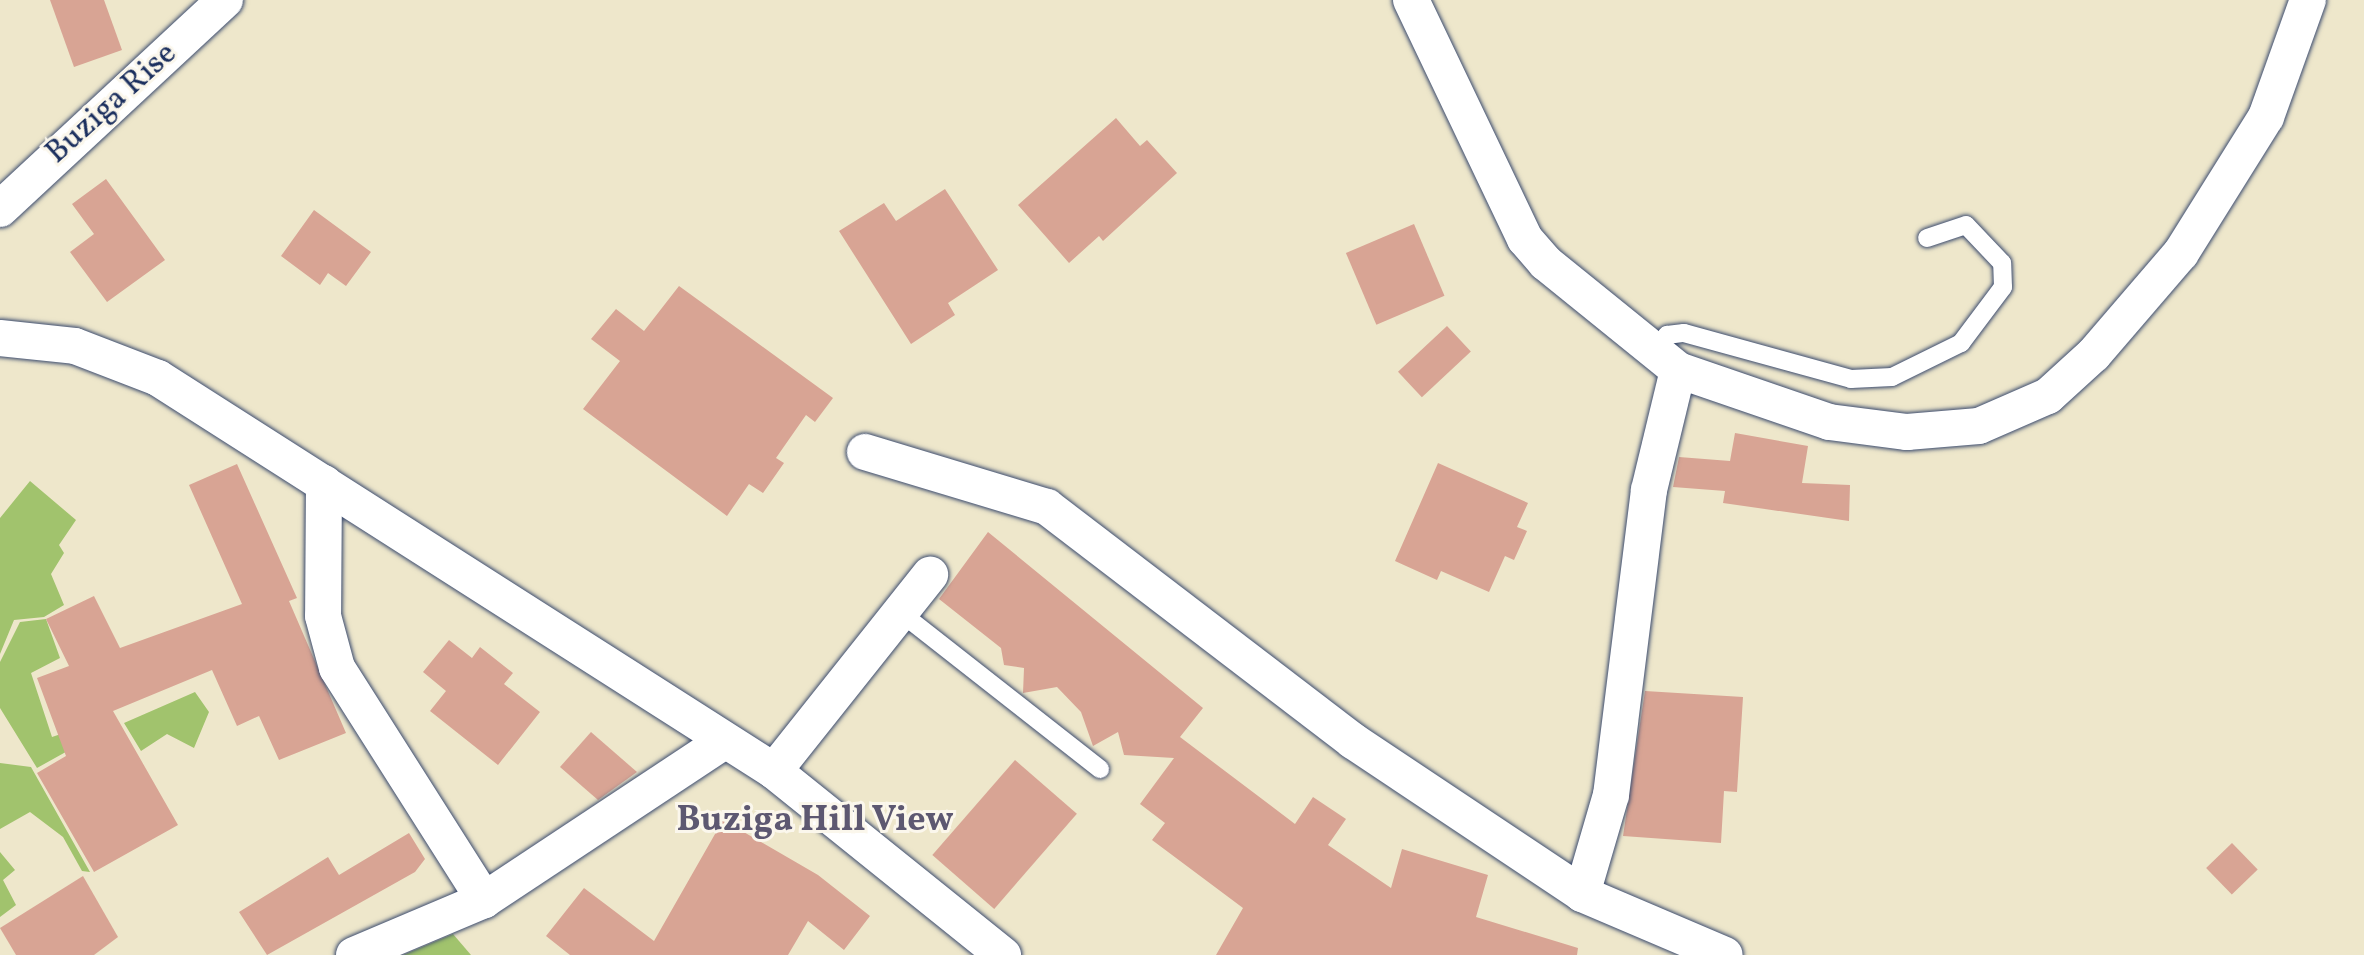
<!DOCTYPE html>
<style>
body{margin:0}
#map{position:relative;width:2364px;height:955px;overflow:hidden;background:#eee7cb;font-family:Vollkorn,serif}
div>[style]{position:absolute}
.green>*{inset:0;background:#a1c36d}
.building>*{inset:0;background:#d8a494;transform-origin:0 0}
.roads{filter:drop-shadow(0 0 2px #3b4b6e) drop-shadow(0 0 2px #3b4b6e)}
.service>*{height:18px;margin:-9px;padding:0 9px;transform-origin:9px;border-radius:9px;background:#fff}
.minor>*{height:36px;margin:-18px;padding:0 18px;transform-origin:18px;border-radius:18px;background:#fff}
span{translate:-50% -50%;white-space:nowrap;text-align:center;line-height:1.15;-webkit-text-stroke:6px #fbf7ec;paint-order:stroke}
.street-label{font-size:32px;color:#1b2f5e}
.quarter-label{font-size:36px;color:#5d5871;font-weight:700}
</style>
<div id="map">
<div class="green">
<div style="clip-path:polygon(30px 481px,76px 520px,59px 545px,64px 553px,51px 574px,64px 605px,44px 617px,14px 620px,0 654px,0 518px)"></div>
<div style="clip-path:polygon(46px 619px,60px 658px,31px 673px,52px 737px,108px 718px,116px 724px,37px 768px,0 708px,0 662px,20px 622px)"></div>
<div style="clip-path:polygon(195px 692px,209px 712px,194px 748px,167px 734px,141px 751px,124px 723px)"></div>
<div style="clip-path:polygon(0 763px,31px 767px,90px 872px,82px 871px,63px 837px,30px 812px,0 829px)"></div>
<div style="clip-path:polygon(0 852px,15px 870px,3px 880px,16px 905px,0 917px)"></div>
<div style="clip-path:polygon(453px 934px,471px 955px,403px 955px)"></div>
</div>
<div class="building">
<div style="clip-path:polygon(50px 0,104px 0,122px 50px,74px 67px)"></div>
<div style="clip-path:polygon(1116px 118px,1140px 146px,1147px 140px,1177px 173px,1103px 241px,1099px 236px,1069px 263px,1018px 205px)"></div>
<div style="clip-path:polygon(106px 179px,165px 260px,107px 302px,70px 252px,94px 234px,72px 204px)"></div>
<div style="clip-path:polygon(945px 189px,998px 270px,948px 303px,955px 315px,911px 344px,839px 231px,884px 203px,896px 221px)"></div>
<div style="clip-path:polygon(314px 210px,371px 252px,346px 286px,328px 273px,320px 285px,281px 256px)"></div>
<div style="left:1414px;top:224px;width:78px;height:74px;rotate:67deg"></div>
<div style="clip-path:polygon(679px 286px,833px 398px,815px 422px,806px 415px,776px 458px,784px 463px,763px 493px,749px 484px,727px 516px,583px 409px,620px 361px,591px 339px,616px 309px,644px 331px)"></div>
<div style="left:1447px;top:326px;width:35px;height:67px;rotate:47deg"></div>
<div style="clip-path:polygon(1735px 433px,1808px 446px,1802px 483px,1850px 485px,1849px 521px,1723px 503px,1725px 491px,1673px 487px,1679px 457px,1730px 461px)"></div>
<div style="clip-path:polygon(1438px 463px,1528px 503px,1517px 527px,1527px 531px,1514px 560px,1505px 556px,1489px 592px,1441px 571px,1437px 580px,1395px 561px)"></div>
<div style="clip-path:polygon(237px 464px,297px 598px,289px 601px,346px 733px,279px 760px,259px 716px,237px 726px,212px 670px,113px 711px,178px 825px,94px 872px,37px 773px,66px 756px,37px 678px,69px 666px,46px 619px,94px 596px,120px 648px,242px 604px,189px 485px)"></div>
<div style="clip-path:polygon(988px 532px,1203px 708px,1180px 737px,1295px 824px,1313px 797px,1346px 819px,1328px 845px,1391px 888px,1402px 849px,1488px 875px,1476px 917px,1578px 948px,1577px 955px,1216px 955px,1243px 908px,1152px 840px,1165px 823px,1140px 804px,1174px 758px,1124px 755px,1118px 732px,1093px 746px,1081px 712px,1057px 687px,1023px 693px,1024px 668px,1004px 665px,1001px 648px,939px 599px)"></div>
<div style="clip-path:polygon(449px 640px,472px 658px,480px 647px,513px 673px,504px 684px,540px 712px,498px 765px,430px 711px,446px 691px,423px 672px)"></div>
<div style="clip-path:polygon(1645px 691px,1743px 697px,1737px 792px,1724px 791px,1721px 843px,1623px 836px)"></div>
<div style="clip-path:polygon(591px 732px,637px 772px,598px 800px,560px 767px)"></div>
<div style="left:1015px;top:760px;width:82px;height:126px;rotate:41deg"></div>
<div style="clip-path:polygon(723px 820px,818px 875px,870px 916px,844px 950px,808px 921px,788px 955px,570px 955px,546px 936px,584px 888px,654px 941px)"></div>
<div style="clip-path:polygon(409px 833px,425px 859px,415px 872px,267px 955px,239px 912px,328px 857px,339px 875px)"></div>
<div style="left:2232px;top:843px;width:37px;height:36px;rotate:46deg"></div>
<div style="clip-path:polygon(83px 876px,118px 937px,94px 955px,16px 955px,0 928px)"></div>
</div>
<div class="roads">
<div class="service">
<div style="left:1655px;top:352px;width:21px;rotate:-55deg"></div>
<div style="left:1667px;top:335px;width:17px;rotate:-7deg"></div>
<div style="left:1684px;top:333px;width:173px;rotate:15.4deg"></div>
<div style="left:1851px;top:379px;width:41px;rotate:-2.8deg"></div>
<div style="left:1892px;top:377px;width:77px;rotate:-26.2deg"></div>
<div style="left:1961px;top:343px;width:70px;rotate:-53.1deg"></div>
<div style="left:2003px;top:287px;width:24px;rotate:-92deg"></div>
<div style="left:2002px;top:263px;width:52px;rotate:-133.5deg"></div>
<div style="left:1966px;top:225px;width:41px;rotate:161.6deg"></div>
<div style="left:901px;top:613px;width:253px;rotate:38.1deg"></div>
</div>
<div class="minor">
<div style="left:1411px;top:0;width:265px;rotate:64.5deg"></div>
<div style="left:1525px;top:239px;width:32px;rotate:49deg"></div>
<div style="left:1546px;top:263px;width:170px;rotate:39deg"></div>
<div style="left:1678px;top:370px;width:160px;rotate:19deg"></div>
<div style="left:1829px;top:422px;width:79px;rotate:7.3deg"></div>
<div style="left:1907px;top:432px;width:72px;rotate:-4.8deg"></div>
<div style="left:1979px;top:426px;width:75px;rotate:-23.5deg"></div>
<div style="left:2048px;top:396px;width:62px;rotate:-42.4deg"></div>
<div style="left:2094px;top:354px;width:133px;rotate:-49.3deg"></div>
<div style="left:2181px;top:253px;width:160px;rotate:-58deg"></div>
<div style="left:2266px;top:117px;width:124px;rotate:-70.3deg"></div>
<div style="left:0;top:209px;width:307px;rotate:-42.9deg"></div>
<div style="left:0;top:338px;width:75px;rotate:6.1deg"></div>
<div style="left:75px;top:346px;width:89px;rotate:21.1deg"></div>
<div style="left:158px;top:378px;width:731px;rotate:32.54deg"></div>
<div style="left:774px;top:771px;width:294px;rotate:38.8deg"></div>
<div style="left:865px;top:452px;width:190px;rotate:16.8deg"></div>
<div style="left:1047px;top:507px;width:385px;rotate:37.4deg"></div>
<div style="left:1353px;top:741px;width:275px;rotate:33.7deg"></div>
<div style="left:1582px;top:894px;width:155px;rotate:23.1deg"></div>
<div style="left:324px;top:483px;width:133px;rotate:90.4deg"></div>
<div style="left:323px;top:616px;width:54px;rotate:74.9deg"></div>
<div style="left:337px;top:668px;width:275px;rotate:57.6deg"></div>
<div style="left:774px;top:771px;width:251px;rotate:-51.5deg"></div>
<div style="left:1582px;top:894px;width:103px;rotate:-73.7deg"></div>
<div style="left:1611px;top:795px;width:307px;rotate:-82.9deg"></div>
<div style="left:1649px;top:490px;width:123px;rotate:-76.4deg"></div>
<div style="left:354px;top:955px;width:141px;rotate:-22.9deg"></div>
<div style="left:484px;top:900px;width:287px;rotate:-33.5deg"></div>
</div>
</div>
<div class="street-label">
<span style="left:112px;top:104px;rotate:-42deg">Buziga Rise</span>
</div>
<div class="quarter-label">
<span style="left:815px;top:822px">Buziga Hill View</span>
</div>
</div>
